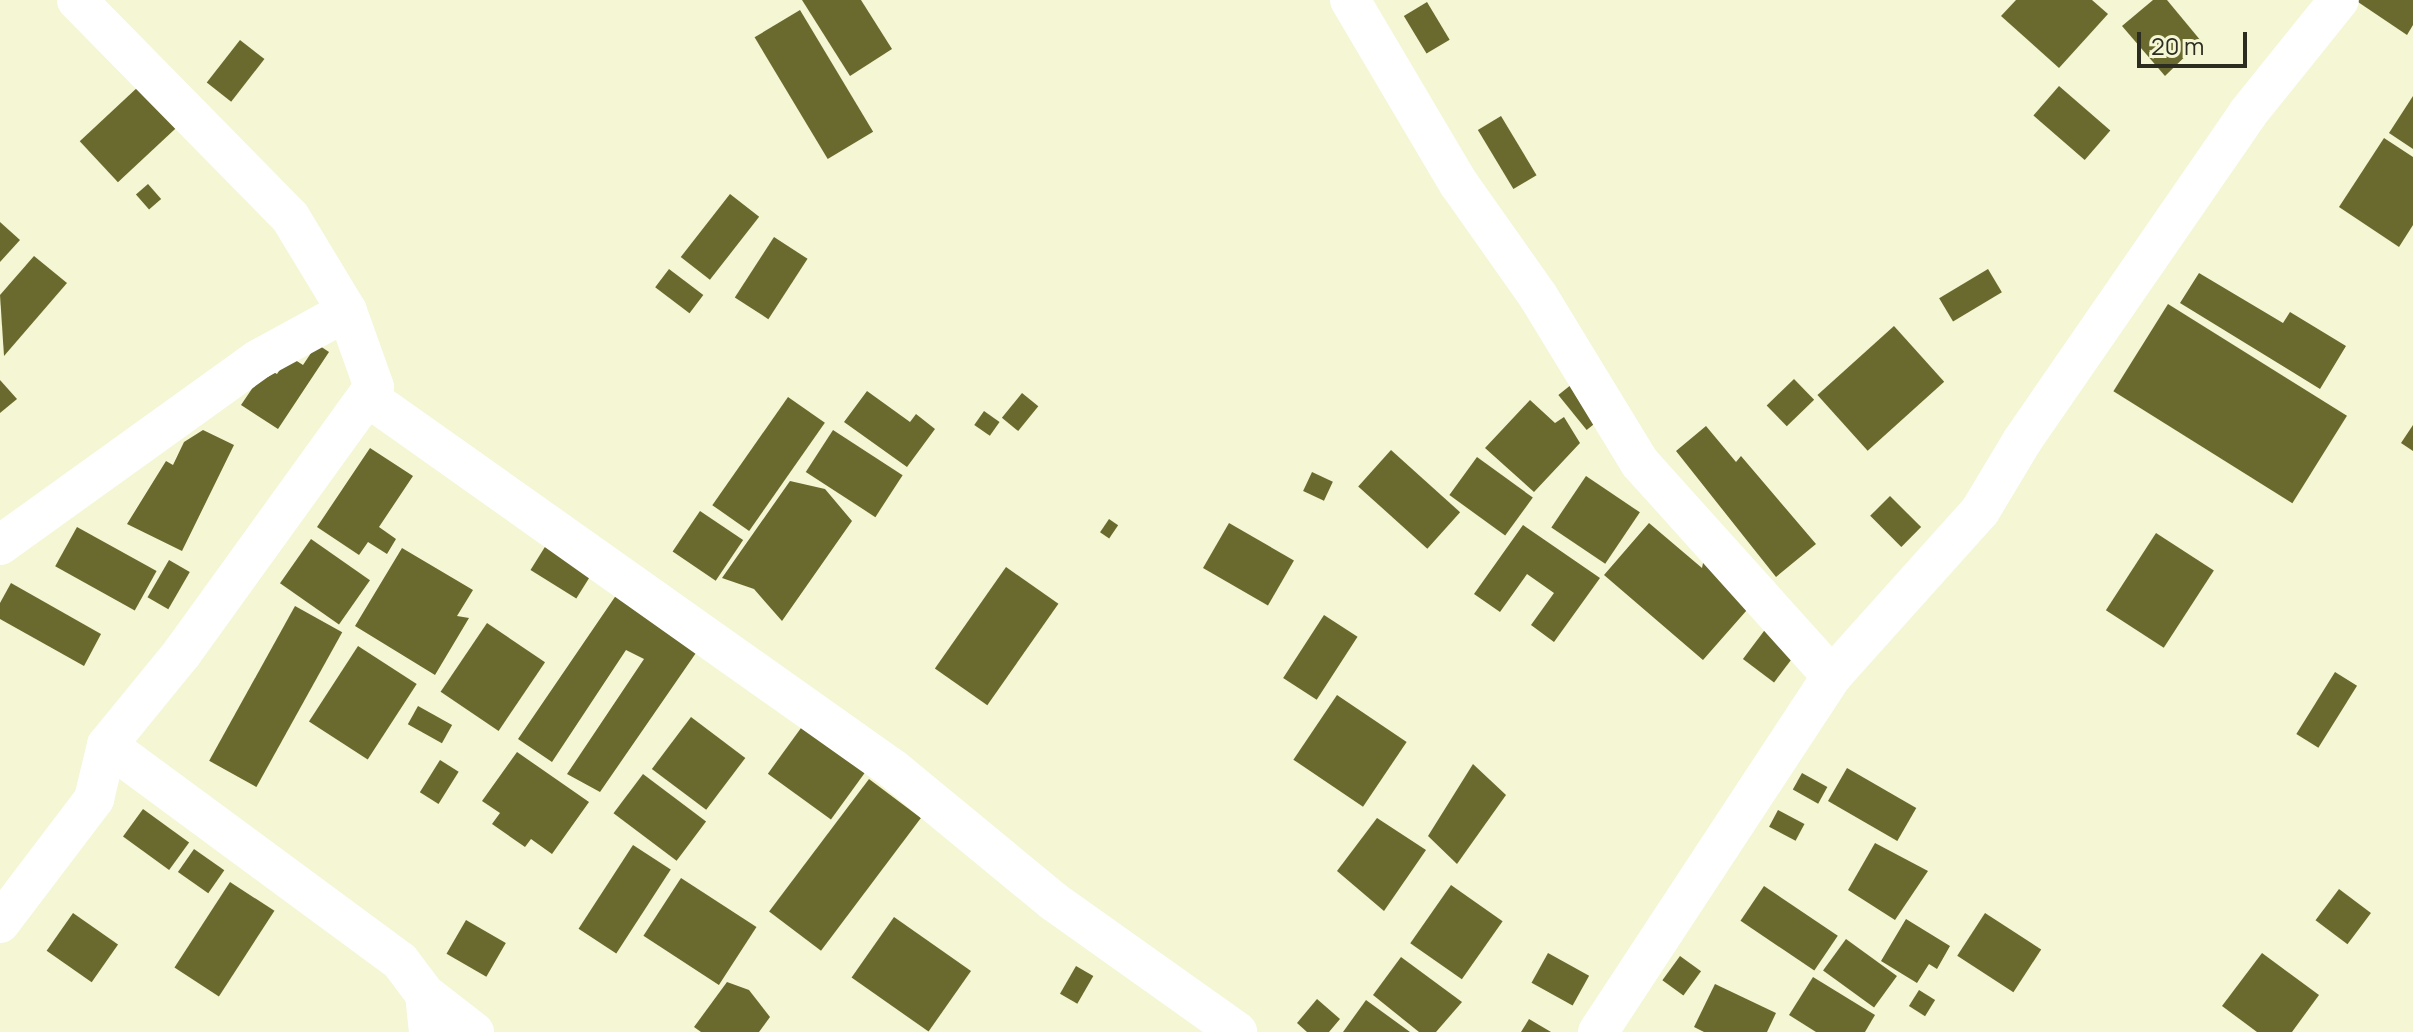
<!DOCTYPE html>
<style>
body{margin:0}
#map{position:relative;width:2413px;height:1032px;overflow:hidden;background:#f4f6d4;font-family:Manrope,sans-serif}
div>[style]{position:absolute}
.building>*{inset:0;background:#6a6a2e;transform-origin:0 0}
.street>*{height:40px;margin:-20px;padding:0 20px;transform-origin:20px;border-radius:20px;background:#fff}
span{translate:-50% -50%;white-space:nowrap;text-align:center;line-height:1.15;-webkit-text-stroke:8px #f4f6d4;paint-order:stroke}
.scale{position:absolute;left:2137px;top:32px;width:110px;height:36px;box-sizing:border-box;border:4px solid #2c2d20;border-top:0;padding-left:10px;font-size:24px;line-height:28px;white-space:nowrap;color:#2c2d20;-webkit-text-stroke:6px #f4f6d4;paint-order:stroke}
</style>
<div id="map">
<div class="building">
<div style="clip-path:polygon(802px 0,861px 0,892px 49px,850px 76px)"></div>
<div style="clip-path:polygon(2016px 0,2092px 0,2108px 14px,2059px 68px,2001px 16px)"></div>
<div style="clip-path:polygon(2153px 0,2167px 0,2201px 41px,2165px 76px,2122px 26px)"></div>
<div style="clip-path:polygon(2355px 0,2413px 0,2413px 25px,2407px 35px)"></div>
<div style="left:1427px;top:2px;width:44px;height:27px;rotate:59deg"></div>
<div style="left:800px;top:10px;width:142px;height:53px;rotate:59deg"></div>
<div style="left:240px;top:40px;width:31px;height:54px;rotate:38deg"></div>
<div style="left:139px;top:86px;width:56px;height:81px;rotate:47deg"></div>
<div style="left:2059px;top:86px;width:68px;height:39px;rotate:41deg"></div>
<div style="clip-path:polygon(2413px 96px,2413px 149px,2389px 133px)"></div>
<div style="left:1501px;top:116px;width:69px;height:27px;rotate:59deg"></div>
<div style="clip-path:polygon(2384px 138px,2413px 157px,2413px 225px,2399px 247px,2339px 207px)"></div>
<div style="left:148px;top:184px;width:20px;height:16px;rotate:49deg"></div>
<div style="left:730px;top:194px;width:37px;height:80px;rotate:38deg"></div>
<div style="clip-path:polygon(0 222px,20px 240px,0 262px)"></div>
<div style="left:774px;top:237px;width:40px;height:72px;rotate:33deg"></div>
<div style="clip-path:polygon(34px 256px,67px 283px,4px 356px,0 295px)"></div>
<div style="left:669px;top:269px;width:43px;height:23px;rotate:37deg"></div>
<div style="left:1988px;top:269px;width:27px;height:57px;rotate:59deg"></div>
<div style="clip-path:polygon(2199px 273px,2283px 323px,2290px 312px,2346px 346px,2320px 389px,2180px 303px)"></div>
<div style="left:2168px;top:304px;width:211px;height:103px;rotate:32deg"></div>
<div style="left:1894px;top:326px;width:75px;height:103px;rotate:48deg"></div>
<div style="clip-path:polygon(317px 344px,329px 352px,278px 429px,241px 405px,266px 368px,277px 374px,289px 356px,303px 365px)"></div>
<div style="left:1794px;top:379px;width:29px;height:38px;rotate:46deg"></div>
<div style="clip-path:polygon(0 380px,17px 399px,0 413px)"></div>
<div style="left:1577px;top:380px;width:45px;height:24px;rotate:51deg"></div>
<div style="clip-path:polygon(867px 391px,910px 422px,916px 414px,935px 429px,907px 467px,844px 422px)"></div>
<div style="left:1022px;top:393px;width:21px;height:32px;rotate:39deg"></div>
<div style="left:788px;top:397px;width:45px;height:132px;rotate:35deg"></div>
<div style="clip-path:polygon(1530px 400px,1555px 423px,1564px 417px,1580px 443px,1534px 492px,1485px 448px)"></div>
<div style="left:984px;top:411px;width:19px;height:17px;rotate:35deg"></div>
<div style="clip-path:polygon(2413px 425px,2413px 451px,2401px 443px)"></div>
<div style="clip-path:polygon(1706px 426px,1736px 462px,1741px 456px,1816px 544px,1776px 577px,1676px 451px)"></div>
<div style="clip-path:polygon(203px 430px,234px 445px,182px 551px,127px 524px,166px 461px,173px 465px,184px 442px)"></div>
<div style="left:833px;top:430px;width:83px;height:50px;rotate:33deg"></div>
<div style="clip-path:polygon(370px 448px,413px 476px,379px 527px,396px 539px,387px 554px,368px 542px,359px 555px,317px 527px)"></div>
<div style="left:1391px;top:450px;width:93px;height:49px;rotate:42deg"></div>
<div style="left:1477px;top:457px;width:69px;height:47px;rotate:36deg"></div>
<div style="left:1312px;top:472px;width:23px;height:21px;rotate:25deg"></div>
<div style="left:1586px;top:476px;width:65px;height:62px;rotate:34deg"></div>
<div style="clip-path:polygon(790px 481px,825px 489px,852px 521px,782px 621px,754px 589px,722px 578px)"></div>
<div style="left:1890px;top:496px;width:44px;height:28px;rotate:45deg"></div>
<div style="left:700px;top:511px;width:52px;height:49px;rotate:34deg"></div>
<div style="left:1109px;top:519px;width:11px;height:16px;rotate:34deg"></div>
<div style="left:1229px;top:523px;width:75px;height:52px;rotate:30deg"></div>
<div style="clip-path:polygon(1649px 523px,1702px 568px,1704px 558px,1754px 602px,1703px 660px,1604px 575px)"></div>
<div style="clip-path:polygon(1523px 525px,1600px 578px,1554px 642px,1531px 625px,1554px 593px,1527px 574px,1500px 612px,1474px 594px)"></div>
<div style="left:77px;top:527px;width:91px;height:45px;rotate:29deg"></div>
<div style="left:2156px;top:533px;width:69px;height:92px;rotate:33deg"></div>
<div style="left:311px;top:539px;width:72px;height:54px;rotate:35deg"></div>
<div style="left:548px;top:542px;width:54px;height:33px;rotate:32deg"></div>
<div style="clip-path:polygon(402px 548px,473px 590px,457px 616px,469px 618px,435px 675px,355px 626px)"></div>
<div style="left:169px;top:560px;width:24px;height:43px;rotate:30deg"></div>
<div style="left:1006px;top:567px;width:64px;height:124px;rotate:35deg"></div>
<div style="clip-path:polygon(11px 583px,101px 634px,84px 666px,0 619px,0 603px)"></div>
<div style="clip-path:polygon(619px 591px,698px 650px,600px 792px,567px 774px,644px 659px,626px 650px,552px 762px,518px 739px)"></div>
<div style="left:295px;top:606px;width:54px;height:177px;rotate:29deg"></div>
<div style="left:1324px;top:615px;width:40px;height:75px;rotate:33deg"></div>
<div style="left:487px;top:623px;width:70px;height:83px;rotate:34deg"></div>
<div style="left:1767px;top:627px;width:39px;height:40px;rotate:37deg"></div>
<div style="left:358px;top:646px;width:70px;height:90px;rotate:33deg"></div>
<div style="left:2335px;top:672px;width:26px;height:73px;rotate:32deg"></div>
<div style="left:1337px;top:695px;width:84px;height:78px;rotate:34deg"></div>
<div style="left:418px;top:706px;width:39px;height:21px;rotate:29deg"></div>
<div style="left:691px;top:717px;width:68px;height:65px;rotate:37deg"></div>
<div style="left:809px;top:717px;width:78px;height:70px;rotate:36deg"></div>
<div style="clip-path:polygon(517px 752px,589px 802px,552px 854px,531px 839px,525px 847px,492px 824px,500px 813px,482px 801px)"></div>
<div style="left:440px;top:760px;width:22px;height:38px;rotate:32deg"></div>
<div style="clip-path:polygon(1473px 764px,1506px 795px,1457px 864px,1428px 836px)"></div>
<div style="left:1847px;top:768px;width:80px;height:38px;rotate:30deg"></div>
<div style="left:1802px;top:773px;width:29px;height:19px;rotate:29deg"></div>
<div style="left:643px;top:774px;width:79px;height:49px;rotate:37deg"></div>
<div style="left:869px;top:779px;width:65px;height:166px;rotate:37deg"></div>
<div style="left:143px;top:809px;width:57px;height:34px;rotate:36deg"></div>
<div style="left:1778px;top:810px;width:30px;height:19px;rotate:28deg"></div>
<div style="clip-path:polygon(1377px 818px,1426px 850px,1384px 911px,1337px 871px)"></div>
<div style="clip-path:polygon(1875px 843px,1928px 871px,1895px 920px,1848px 890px)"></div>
<div style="left:633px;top:845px;width:45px;height:100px;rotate:33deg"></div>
<div style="left:194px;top:849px;width:37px;height:28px;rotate:35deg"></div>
<div style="left:681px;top:878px;width:90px;height:69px;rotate:33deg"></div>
<div style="left:230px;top:882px;width:53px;height:102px;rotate:33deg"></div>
<div style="left:1451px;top:885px;width:63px;height:71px;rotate:35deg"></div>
<div style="left:1764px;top:886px;width:89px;height:42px;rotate:34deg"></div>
<div style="left:2339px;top:889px;width:40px;height:39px;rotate:37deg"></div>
<div style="left:73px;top:913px;width:55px;height:46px;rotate:35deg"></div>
<div style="left:1985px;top:913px;width:67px;height:51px;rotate:33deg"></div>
<div style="left:894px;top:917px;width:94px;height:74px;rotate:35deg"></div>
<div style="clip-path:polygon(1906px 919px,1950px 946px,1937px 969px,1929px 964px,1917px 983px,1881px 961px)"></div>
<div style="left:466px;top:920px;width:46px;height:39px;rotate:30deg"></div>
<div style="left:1846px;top:939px;width:63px;height:39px;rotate:36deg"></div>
<div style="left:1548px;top:953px;width:47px;height:34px;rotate:29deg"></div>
<div style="clip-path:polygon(2262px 953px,2319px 995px,2292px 1032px,2257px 1032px,2222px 1006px)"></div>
<div style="left:1680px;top:956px;width:26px;height:30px;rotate:36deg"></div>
<div style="clip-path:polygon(1401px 957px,1462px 1002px,1436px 1032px,1419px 1032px,1373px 995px)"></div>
<div style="left:1076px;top:966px;width:20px;height:32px;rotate:30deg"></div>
<div style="clip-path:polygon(1813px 977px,1875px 1015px,1865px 1032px,1816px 1032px,1789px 1015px)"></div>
<div style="clip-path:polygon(727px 982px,749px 990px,770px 1017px,759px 1032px,701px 1032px,694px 1027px)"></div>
<div style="clip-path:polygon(1715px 984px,1776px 1013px,1767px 1032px,1704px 1032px,1694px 1027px)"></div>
<div style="left:1919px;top:990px;width:19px;height:19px;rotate:32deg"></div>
<div style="clip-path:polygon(1317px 999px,1340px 1019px,1329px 1032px,1307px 1032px,1297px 1023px)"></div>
<div style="clip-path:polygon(1366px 1000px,1410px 1032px,1343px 1032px)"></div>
<div style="clip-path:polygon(1529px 1019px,1551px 1032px,1521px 1032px)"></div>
</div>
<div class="street">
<div style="left:1350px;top:0;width:214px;rotate:59.4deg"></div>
<div style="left:1459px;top:184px;width:137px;rotate:54.8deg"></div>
<div style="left:1538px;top:296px;width:196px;rotate:58.6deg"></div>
<div style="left:1640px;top:463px;width:287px;rotate:48deg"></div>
<div style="left:369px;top:398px;width:642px;rotate:35.3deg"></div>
<div style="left:893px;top:769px;width:207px;rotate:39.5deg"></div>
<div style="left:1053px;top:901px;width:226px;rotate:35.4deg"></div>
<div style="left:0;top:545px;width:319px;rotate:-35.7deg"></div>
<div style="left:259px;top:359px;width:100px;rotate:-28.6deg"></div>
<div style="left:107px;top:745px;width:364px;rotate:36.4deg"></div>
<div style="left:400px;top:961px;width:41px;rotate:52.9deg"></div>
<div style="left:425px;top:994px;width:38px;rotate:84deg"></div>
<div style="left:0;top:923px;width:156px;rotate:-52.8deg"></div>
<div style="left:94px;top:799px;width:56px;rotate:-76.5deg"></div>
<div style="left:107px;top:745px;width:119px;rotate:-50.8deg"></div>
<div style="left:182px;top:653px;width:328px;rotate:-54.2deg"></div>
<div style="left:374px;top:387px;width:81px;rotate:-109.6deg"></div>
<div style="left:347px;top:311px;width:110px;rotate:-121.2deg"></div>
<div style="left:290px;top:217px;width:304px;rotate:-134.5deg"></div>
<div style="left:425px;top:994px;width:62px;rotate:37.8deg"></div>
<div style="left:1598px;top:1032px;width:426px;rotate:-56.7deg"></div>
<div style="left:1832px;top:676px;width:222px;rotate:-48.1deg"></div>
<div style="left:1980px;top:511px;width:82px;rotate:-59deg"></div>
<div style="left:2022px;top:441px;width:398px;rotate:-55.4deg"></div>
<div style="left:2248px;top:113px;width:145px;rotate:-51.2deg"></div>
</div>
<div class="scale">20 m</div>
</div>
